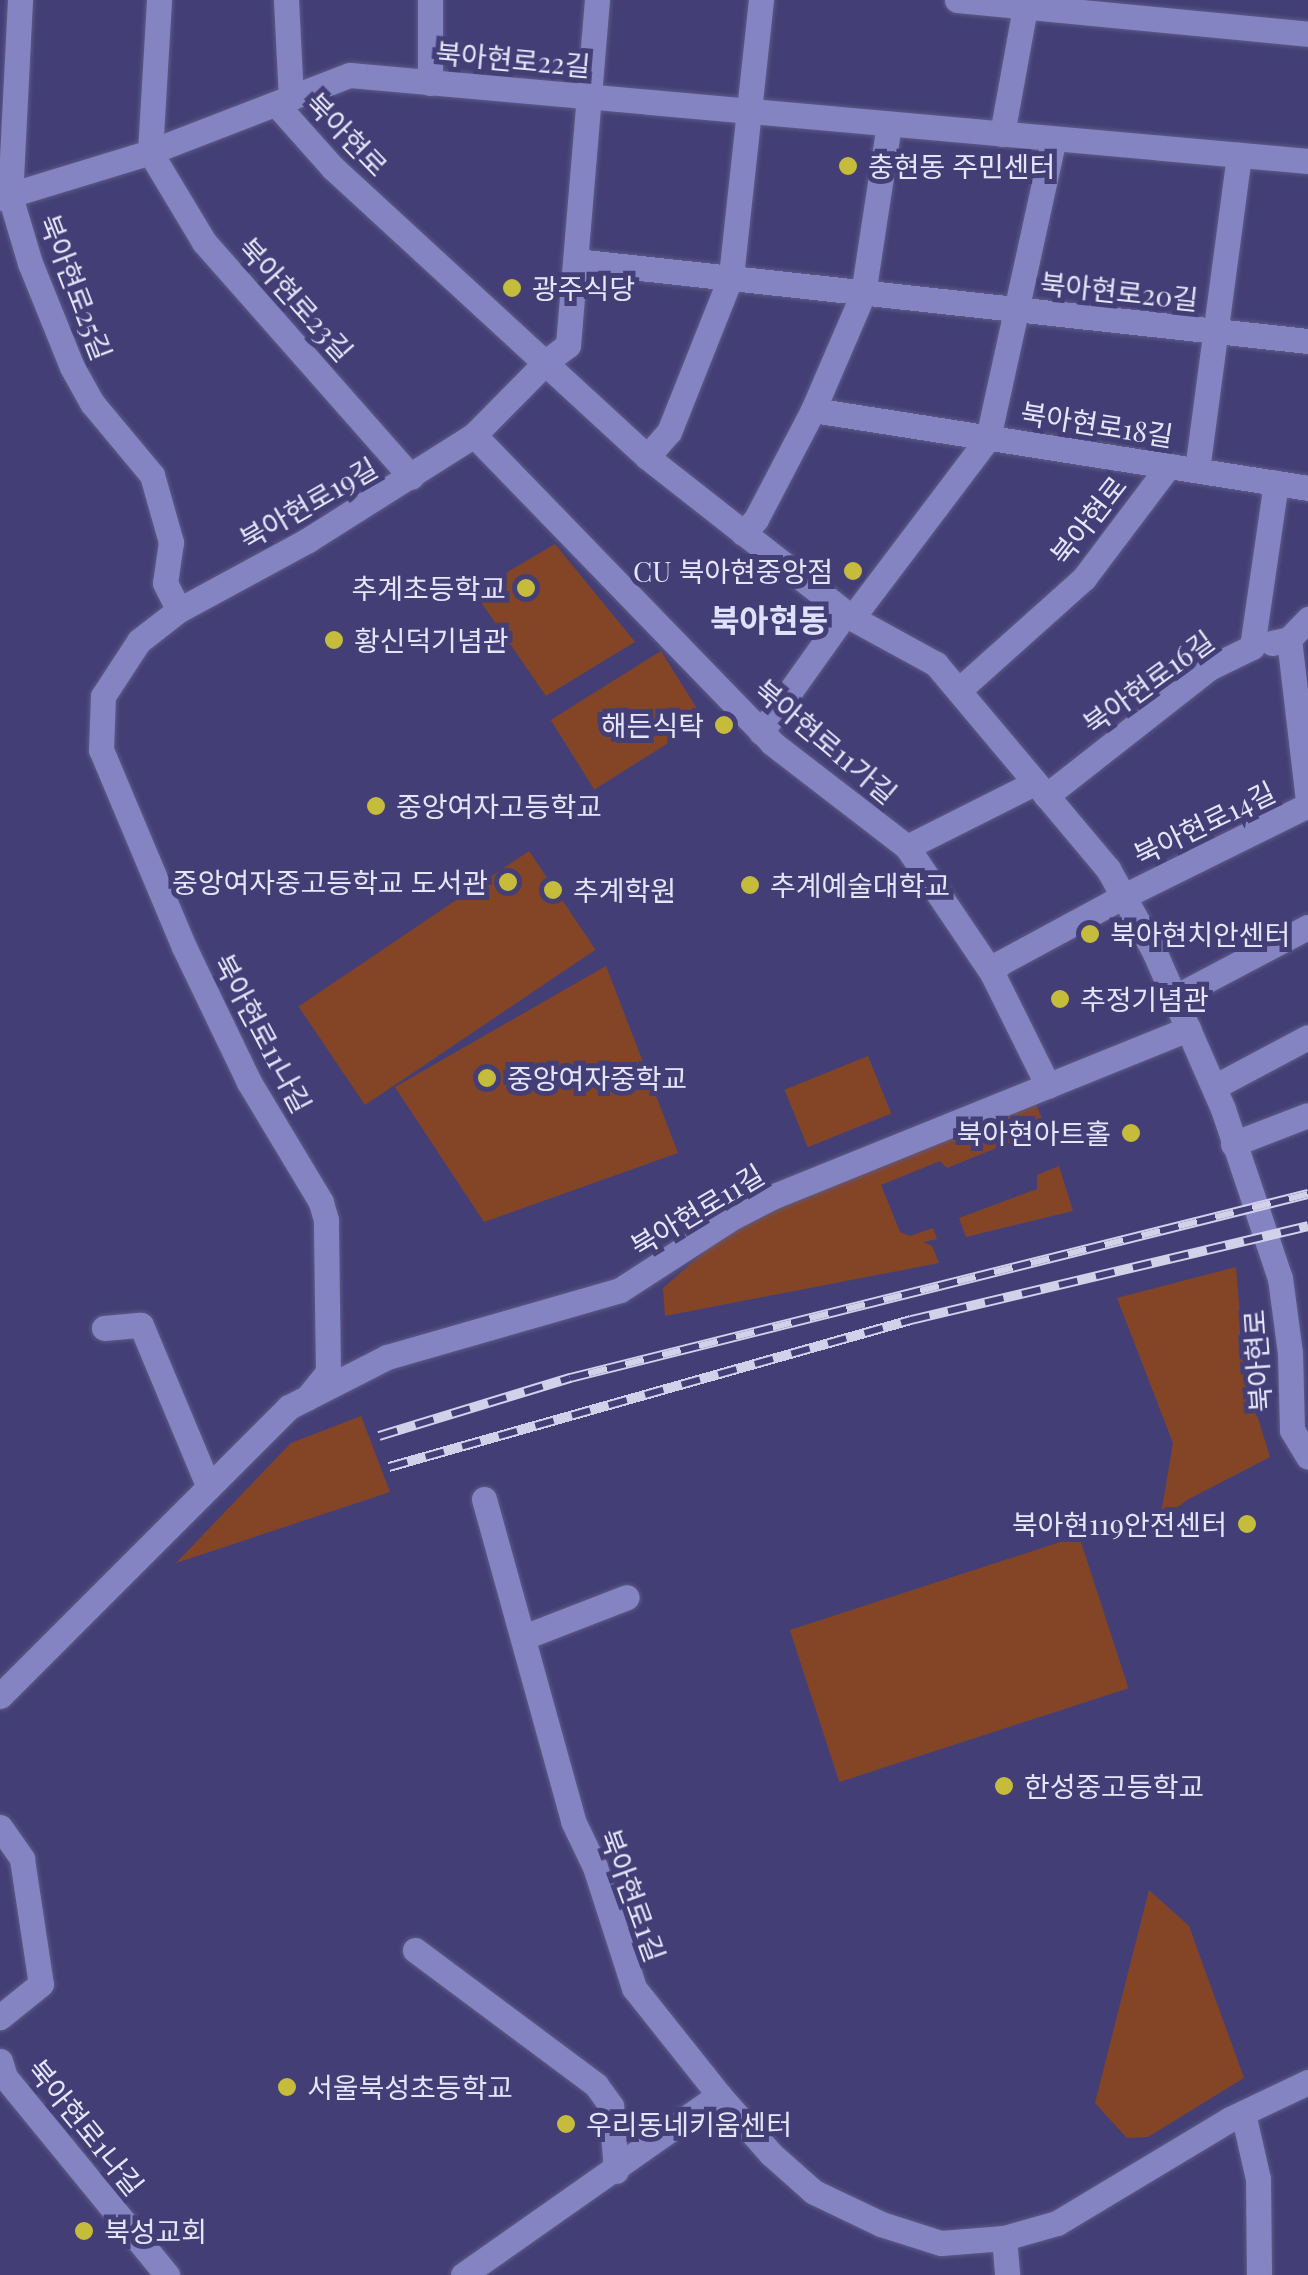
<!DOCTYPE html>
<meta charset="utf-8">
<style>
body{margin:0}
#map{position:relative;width:1308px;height:2275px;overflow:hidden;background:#433f76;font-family:"Playfair Display","Noto Sans KR",serif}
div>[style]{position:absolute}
.green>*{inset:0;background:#844527;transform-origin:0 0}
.roads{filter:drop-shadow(0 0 2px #5e5a86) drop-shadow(0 0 2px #5e5a86)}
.minor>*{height:25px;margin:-12.5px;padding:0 12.5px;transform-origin:12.5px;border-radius:12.5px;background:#8584c2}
.rail>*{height:10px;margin-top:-5px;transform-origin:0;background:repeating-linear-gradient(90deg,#433f76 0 19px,#d2d1ea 0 38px);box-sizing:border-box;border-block:2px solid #d2d1ea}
.dots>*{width:28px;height:28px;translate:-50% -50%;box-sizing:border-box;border:5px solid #433f76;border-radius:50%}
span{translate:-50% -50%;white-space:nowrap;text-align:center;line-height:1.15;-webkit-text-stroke:10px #433f76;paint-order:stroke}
.street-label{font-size:28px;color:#e5e5fa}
.poi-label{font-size:28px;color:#e5e5fa}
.left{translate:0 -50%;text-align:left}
.right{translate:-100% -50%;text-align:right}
.quarter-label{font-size:32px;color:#dfe0fb;font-weight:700}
</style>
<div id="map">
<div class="green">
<div style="clip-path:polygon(555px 544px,635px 642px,546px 696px,474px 592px)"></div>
<div style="left:661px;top:651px;width:82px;height:130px;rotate:58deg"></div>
<div style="left:529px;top:851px;width:119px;height:278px;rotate:56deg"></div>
<div style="clip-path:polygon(606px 966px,678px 1153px,484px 1222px,395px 1087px)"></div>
<div style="left:868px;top:1056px;width:62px;height:90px;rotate:68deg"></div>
<div style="clip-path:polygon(1035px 1102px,1046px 1128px,947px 1168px,940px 1161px,881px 1185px,900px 1232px,910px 1236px,933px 1228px,937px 1239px,923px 1242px,932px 1246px,939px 1263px,665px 1316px,663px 1288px,732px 1227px)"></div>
<div style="clip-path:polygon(1059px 1166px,1073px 1211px,966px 1237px,959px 1218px,1037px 1189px,1037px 1175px)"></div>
<div style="clip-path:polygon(1236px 1267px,1245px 1376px,1270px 1457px,1187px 1500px,1160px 1520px,1173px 1443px,1117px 1298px)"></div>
<div style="clip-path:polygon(361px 1416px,390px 1492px,176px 1563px,291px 1443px)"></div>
<div style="left:1079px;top:1536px;width:160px;height:304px;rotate:72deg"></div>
<div style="clip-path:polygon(1149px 1890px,1189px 1926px,1244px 2078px,1148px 2137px,1127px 2138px,1095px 2103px)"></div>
</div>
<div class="roads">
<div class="minor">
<div style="left:20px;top:0;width:196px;rotate:92.9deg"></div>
<div style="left:10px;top:196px;width:70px;rotate:73.4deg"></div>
<div style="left:30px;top:263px;width:112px;rotate:68deg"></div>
<div style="left:72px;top:367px;width:41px;rotate:60.9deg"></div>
<div style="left:92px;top:403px;width:94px;rotate:50.2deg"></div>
<div style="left:152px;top:475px;width:70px;rotate:74.2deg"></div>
<div style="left:171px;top:542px;width:41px;rotate:98.3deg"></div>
<div style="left:165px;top:583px;width:30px;rotate:63deg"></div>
<div style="left:286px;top:0;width:98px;rotate:87.1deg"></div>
<div style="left:957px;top:0;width:353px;rotate:5.5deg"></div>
<div style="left:430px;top:83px;width:83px;rotate:-90deg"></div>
<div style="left:276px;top:104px;width:86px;rotate:48.3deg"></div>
<div style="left:333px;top:168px;width:427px;rotate:42.6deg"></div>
<div style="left:647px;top:457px;width:261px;rotate:38.1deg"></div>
<div style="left:852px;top:618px;width:96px;rotate:28.7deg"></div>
<div style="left:936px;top:664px;width:268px;rotate:50deg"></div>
<div style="left:1108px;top:869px;width:94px;rotate:60.7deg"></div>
<div style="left:1154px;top:951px;width:172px;rotate:66.4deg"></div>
<div style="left:1223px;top:1109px;width:178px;rotate:71.4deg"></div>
<div style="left:1280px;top:1278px;width:76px;rotate:82.4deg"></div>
<div style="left:1290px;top:1353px;width:77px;rotate:88.5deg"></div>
<div style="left:1292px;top:1430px;width:31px;rotate:59deg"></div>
<div style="left:1002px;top:134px;width:129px;rotate:-79.7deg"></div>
<div style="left:150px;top:152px;width:105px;rotate:59deg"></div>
<div style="left:204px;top:242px;width:313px;rotate:48.6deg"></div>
<div style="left:150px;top:152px;width:152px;rotate:-86.6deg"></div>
<div style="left:0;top:198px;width:157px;rotate:-17deg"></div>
<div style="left:150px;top:152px;width:214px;rotate:-21.1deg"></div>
<div style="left:350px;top:75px;width:962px;rotate:5.13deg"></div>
<div style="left:576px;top:261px;width:736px;rotate:6.24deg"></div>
<div style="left:813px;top:410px;width:501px;rotate:8.95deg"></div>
<div style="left:474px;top:435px;width:429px;rotate:45.9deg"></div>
<div style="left:772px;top:743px;width:170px;rotate:37.6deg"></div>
<div style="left:907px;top:847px;width:152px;rotate:56deg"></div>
<div style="left:992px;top:973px;width:126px;rotate:63.6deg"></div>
<div style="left:647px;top:457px;width:33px;rotate:-49deg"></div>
<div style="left:669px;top:432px;width:168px;rotate:-68.3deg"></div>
<div style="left:731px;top:276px;width:278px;rotate:-83.8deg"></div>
<div style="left:1197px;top:470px;width:318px;rotate:-82.4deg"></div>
<div style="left:743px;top:533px;width:19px;rotate:-47deg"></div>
<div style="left:756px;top:519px;width:123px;rotate:-62.4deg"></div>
<div style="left:813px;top:410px;width:126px;rotate:-66.7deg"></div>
<div style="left:863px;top:294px;width:172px;rotate:-81.3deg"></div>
<div style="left:852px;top:618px;width:226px;rotate:-52.9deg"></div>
<div style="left:988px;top:438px;width:306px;rotate:-77.6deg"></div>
<div style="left:1289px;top:639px;width:162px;rotate:83.3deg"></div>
<div style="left:1272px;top:643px;width:17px;rotate:-13deg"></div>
<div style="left:1289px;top:639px;width:28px;rotate:-46deg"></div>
<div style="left:960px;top:689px;width:166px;rotate:-41.8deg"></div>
<div style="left:1084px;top:578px;width:141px;rotate:-53deg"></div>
<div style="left:761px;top:732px;width:146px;rotate:-54.5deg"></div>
<div style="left:1046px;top:796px;width:207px;rotate:-38.1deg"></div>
<div style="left:1209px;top:668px;width:48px;rotate:-26deg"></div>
<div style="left:1252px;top:647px;width:166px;rotate:-81.7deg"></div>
<div style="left:907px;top:847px;width:142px;rotate:-26.7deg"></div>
<div style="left:992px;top:973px;width:13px;rotate:-51deg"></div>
<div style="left:1000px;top:963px;width:143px;rotate:-28.4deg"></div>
<div style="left:1126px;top:895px;width:203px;rotate:-26.3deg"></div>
<div style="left:1175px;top:997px;width:150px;rotate:-27.8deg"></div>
<div style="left:1214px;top:1087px;width:106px;rotate:-28deg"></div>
<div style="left:1233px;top:1144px;width:80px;rotate:-21.1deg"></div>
<div style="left:104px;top:1328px;width:37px;rotate:-5deg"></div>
<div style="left:141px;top:1325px;width:173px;rotate:67.3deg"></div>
<div style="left:307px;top:1398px;width:33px;rotate:-51deg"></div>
<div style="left:328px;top:1372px;width:152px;rotate:-90.8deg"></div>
<div style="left:326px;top:1220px;width:19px;rotate:-106deg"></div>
<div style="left:321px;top:1202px;width:140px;rotate:-121deg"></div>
<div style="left:249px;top:1082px;width:150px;rotate:-115.7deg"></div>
<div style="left:184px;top:947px;width:214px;rotate:-112.8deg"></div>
<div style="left:101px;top:750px;width:54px;rotate:-87.9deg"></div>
<div style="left:103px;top:696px;width:66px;rotate:-56.8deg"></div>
<div style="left:139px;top:641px;width:51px;rotate:-37.8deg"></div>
<div style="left:179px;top:610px;width:147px;rotate:-28.5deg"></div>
<div style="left:308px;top:540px;width:196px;rotate:-32.3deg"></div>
<div style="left:474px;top:435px;width:104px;rotate:-45.4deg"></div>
<div style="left:547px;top:361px;width:26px;rotate:-37deg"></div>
<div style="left:568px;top:345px;width:346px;rotate:-85.2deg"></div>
<div style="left:484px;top:1499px;width:334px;rotate:74.5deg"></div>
<div style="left:573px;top:1821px;width:51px;rotate:64.4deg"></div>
<div style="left:595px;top:1867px;width:127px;rotate:72.1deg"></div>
<div style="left:634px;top:1988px;width:137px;rotate:51.5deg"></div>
<div style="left:719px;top:2095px;width:79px;rotate:48.6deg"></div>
<div style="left:771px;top:2154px;width:57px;rotate:41.5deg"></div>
<div style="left:814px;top:2192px;width:74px;rotate:25.5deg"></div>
<div style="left:881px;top:2224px;width:63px;rotate:17.6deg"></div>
<div style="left:941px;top:2243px;width:63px;rotate:-4.5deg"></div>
<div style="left:1004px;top:2238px;width:55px;rotate:-15.8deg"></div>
<div style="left:1057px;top:2223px;width:202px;rotate:-31deg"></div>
<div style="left:1230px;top:2119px;width:86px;rotate:-25.4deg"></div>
<div style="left:524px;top:1637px;width:110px;rotate:-21.2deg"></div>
<div style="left:0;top:1696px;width:409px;rotate:-45deg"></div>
<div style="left:289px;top:1407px;width:110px;rotate:-27deg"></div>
<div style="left:387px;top:1357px;width:242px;rotate:-16deg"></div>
<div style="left:620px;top:1290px;width:135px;rotate:-32.9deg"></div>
<div style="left:733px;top:1217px;width:44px;rotate:-27.1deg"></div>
<div style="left:772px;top:1197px;width:449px;rotate:-22deg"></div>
<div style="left:0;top:1827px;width:39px;rotate:55deg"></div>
<div style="left:22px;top:1859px;width:126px;rotate:81.4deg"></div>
<div style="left:41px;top:1984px;width:53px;rotate:141.2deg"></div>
<div style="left:415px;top:1950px;width:226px;rotate:36.7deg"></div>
<div style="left:596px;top:2085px;width:26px;rotate:54deg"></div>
<div style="left:611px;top:2106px;width:65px;rotate:85.6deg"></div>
<div style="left:0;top:2061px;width:17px;rotate:73deg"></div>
<div style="left:5px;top:2077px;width:256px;rotate:50.7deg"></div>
<div style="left:1243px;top:2113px;width:68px;rotate:77.2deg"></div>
<div style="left:1258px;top:2179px;width:96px;rotate:89.4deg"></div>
<div style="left:1004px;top:2238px;width:37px;rotate:85deg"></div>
<div style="left:463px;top:2275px;width:313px;rotate:-35.1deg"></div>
</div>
</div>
<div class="rail">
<div style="left:379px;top:1436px;width:200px;rotate:-16.9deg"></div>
<div style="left:570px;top:1378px;width:761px;rotate:-14deg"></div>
<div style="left:389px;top:1467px;width:542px;rotate:-15.73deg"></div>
<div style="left:911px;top:1320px;width:408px;rotate:-13.3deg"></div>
</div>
<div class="dots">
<div style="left:848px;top:166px;background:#c6bc3c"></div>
<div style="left:512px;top:288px;background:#c6bc3c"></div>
<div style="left:853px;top:571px;background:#c6bc3c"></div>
<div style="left:526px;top:588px;background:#c6bc3c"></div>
<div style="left:334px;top:640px;background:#c6bc3c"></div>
<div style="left:724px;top:725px;background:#c6bc3c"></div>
<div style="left:376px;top:806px;background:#c6bc3c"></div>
<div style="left:508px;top:882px;background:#c6bc3c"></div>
<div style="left:750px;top:885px;background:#c6bc3c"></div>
<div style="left:553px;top:890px;background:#c6bc3c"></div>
<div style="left:1090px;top:934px;background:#c6bc3c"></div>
<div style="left:1060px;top:999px;background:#c6bc3c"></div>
<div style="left:487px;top:1078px;background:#c6bc3c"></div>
<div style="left:1131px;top:1133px;background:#c6bc3c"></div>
<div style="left:1247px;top:1524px;background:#c6bc3c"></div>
<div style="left:1004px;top:1786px;background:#c6bc3c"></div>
<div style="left:287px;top:2087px;background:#c6bc3c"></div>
<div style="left:566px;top:2124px;background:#c6bc3c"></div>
<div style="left:84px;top:2231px;background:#c6bc3c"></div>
</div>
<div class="street-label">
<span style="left:513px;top:59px;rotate:5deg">북아현로22길</span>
<span style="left:347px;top:134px;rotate:46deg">북아현로</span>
<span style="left:76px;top:287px;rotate:69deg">북아현로25길</span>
<span style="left:1119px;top:291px;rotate:6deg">북아현로20길</span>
<span style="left:296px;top:299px;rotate:48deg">북아현로23길</span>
<span style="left:1097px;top:424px;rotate:9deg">북아현로18길</span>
<span style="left:308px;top:503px;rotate:-30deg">북아현로19길</span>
<span style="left:1088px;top:520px;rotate:-52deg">북아현로</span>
<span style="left:1148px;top:682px;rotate:-36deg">북아현로16길</span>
<span style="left:826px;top:741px;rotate:40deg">북아현로11가길</span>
<span style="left:1204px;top:823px;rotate:-26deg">북아현로14길</span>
<span style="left:263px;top:1033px;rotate:62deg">북아현로11나길</span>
<span style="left:697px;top:1210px;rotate:-31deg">북아현로11길</span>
<span style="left:1257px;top:1361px;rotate:-94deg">북아현로</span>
<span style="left:633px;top:1895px;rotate:70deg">북아현로1길</span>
<span style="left:86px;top:2127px;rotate:51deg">북아현로1나길</span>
</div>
<div class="poi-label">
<span class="left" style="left:868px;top:166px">충현동 주민센터</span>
<span class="left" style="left:532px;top:288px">광주식당</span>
<span class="right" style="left:833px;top:571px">CU 북아현중앙점</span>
<span class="right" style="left:506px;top:588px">추계초등학교</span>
<span class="left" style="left:354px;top:640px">황신덕기념관</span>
<span class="right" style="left:704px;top:725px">해든식탁</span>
<span class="left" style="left:396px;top:806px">중앙여자고등학교</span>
<span class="right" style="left:488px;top:882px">중앙여자중고등학교 도서관</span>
<span class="left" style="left:770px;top:885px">추계예술대학교</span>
<span class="left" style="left:573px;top:890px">추계학원</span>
<span class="left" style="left:1110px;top:934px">북아현치안센터</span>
<span class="left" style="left:1080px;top:999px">추정기념관</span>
<span class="left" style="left:507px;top:1078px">중앙여자중학교</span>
<span class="right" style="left:1111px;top:1133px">북아현아트홀</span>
<span class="right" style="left:1227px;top:1524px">북아현119안전센터</span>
<span class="left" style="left:1024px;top:1786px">한성중고등학교</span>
<span class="left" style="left:307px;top:2087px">서울북성초등학교</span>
<span class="left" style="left:586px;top:2124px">우리동네키움센터</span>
<span class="left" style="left:104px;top:2231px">북성교회</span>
</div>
<div class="quarter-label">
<span style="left:769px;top:619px">북아현동</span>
</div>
</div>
